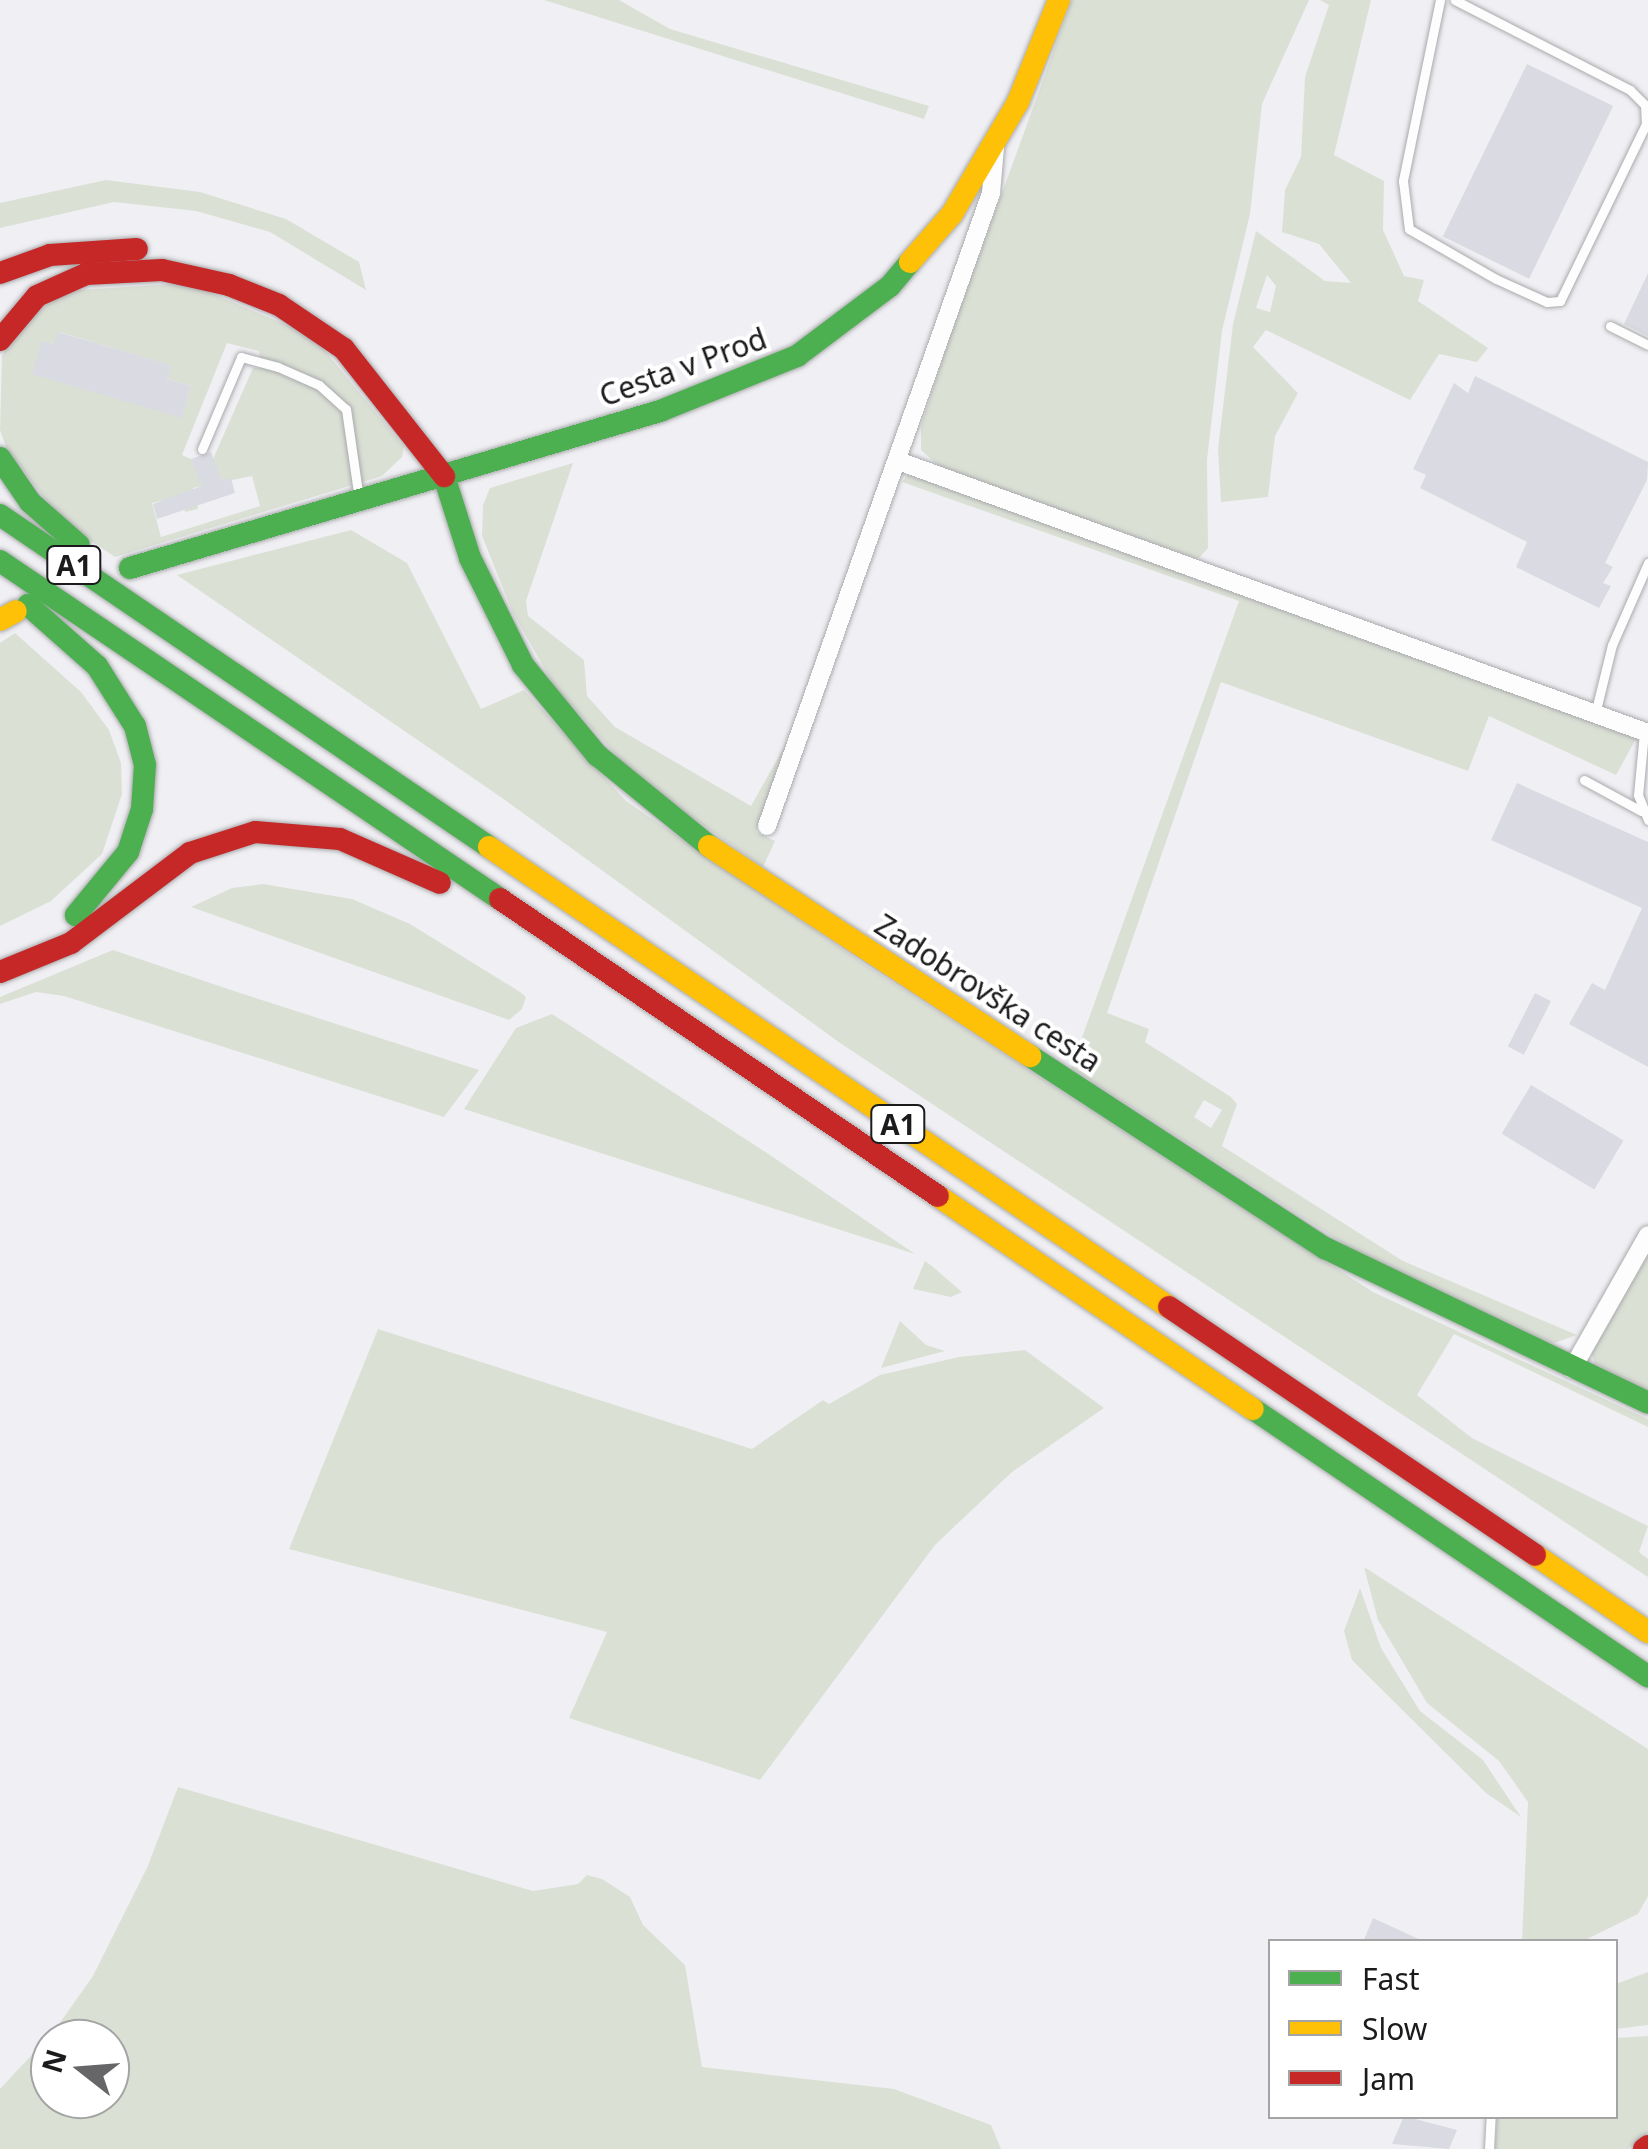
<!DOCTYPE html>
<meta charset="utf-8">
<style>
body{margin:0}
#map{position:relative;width:1648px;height:2149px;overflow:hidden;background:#f0f0f4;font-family:"Noto Sans",sans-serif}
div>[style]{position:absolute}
.green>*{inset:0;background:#dbe0d5}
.building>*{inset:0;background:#d9dae2;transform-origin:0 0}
.roads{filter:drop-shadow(0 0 2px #a9aaac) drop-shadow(0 0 2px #a9aaac)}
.lane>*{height:9px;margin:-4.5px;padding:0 4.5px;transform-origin:4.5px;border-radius:4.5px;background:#fdfdfd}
.street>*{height:18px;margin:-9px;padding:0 9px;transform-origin:9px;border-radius:9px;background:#fdfdfd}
.fast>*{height:22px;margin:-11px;padding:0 11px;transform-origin:11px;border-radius:11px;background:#4caf50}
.slow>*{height:22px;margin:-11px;padding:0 11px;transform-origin:11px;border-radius:11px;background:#ffc107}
.jam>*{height:22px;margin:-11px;padding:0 11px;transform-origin:11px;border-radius:11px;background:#c62828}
span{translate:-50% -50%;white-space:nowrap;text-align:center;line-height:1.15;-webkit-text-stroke:8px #fff;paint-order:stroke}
.shield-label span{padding:2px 8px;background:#fff;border:2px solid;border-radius:8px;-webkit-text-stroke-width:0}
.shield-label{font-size:28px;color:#1b1b1d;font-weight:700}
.street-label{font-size:30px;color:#1b1b1d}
.legend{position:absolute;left:1268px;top:1939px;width:350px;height:180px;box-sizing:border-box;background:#fff;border:2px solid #a4a4a5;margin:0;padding:12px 18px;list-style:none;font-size:30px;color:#1b1b1d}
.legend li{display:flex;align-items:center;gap:20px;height:50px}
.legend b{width:50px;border:2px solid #a4a4a5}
.north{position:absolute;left:30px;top:2019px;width:100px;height:100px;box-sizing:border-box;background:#fff;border:2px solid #a4a4a5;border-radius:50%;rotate:287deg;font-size:28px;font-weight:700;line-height:40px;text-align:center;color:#1b1b1d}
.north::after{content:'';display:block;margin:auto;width:35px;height:45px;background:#666668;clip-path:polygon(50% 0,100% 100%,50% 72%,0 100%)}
</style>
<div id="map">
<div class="green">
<div style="clip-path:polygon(544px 0,619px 0,670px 29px,929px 106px,924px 119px)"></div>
<div style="clip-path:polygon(1072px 0,1309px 0,1262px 104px,1250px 214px,1222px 331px,1207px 460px,1208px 548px,1198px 559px,942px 469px,921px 450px,921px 426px,948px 342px)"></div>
<div style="clip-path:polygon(evenodd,1320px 0,1371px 0,1334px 155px,1384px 181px,1383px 230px,1404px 276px,1424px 280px,1418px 301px,1488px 348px,1477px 362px,1439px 354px,1410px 400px,1266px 330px,1253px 347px,1298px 393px,1275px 436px,1268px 497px,1221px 502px,1218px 449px,1233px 324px,1256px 231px,1325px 281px,1351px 283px,1319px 244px,1282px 232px,1285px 190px,1301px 157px,1305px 77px,1329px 5px,1320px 0,1267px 275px,1276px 286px,1270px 312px,1256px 308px,1267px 275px)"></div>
<div style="clip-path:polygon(106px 180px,200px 192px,286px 219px,359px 262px,366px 290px,270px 232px,196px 211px,114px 202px,0 228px,0 203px)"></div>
<div style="clip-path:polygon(evenodd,187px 283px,313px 336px,404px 447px,402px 457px,382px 476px,115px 557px,66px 525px,7px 450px,0 430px,2px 356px,15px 331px,64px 291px,187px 283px,59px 332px,170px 365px,167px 379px,191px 386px,182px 417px,42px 341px,55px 344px,59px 332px,187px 283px,227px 343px,259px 351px,261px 368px,253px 368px,213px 459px,191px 459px,182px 455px,227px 343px,187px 283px,252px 476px,260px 506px,161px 537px,152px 503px,181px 496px,185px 512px,198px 509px,193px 488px,252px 476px)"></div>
<div style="clip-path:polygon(573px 463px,526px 601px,528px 616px,584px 660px,587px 696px,615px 727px,751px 806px,797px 724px,756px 832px,775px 841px,763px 867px,638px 779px,555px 687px,513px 613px,482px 536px,483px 505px,490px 488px)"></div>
<div style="clip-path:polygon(evenodd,909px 473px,1637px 737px,1616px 775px,1489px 716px,1468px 771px,1221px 682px,1107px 1013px,1149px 1029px,1145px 1042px,1231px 1097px,1237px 1104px,1222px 1146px,1403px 1261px,1577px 1335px,1554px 1343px,1537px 1340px,1366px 1258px,1071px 1068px,1239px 601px,902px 482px,909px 473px,1204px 1100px,1222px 1110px,1211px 1128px,1194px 1117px,1204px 1100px)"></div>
<div style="clip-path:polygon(351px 530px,407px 563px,481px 709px,524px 690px,626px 801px,864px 964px,1373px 1292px,1648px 1419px,1648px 1427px,1454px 1334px,1417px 1395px,1472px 1438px,1648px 1526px,1639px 1552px,1648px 1559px,1648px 1577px,840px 1043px,505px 800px,177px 575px)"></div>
<div style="clip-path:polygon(15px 633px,81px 692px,109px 730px,121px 763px,122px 794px,102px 854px,51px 901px,0 926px,0 643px)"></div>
<div style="clip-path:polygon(263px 884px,352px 899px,410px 924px,520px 992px,526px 997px,522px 1009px,509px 1020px,191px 907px,232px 888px)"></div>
<div style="clip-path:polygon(113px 950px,231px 990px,479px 1070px,444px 1117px,64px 996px,36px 992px,0 1004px,0 997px)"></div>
<div style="clip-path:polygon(552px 1014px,764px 1151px,915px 1254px,464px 1109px,516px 1028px)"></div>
<div style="clip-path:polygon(1648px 1251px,1648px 1391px,1595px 1364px,1591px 1352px)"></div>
<div style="clip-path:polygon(925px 1261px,933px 1267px,962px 1292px,951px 1297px,913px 1289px)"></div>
<div style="clip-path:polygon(900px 1321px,926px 1345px,945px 1351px,881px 1368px)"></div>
<div style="clip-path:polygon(378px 1329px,752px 1449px,823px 1400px,829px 1404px,880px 1375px,959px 1357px,1025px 1350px,1104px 1408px,1012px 1472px,935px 1545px,760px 1780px,569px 1718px,607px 1632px,289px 1549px)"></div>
<div style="clip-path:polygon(1364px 1567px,1648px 1749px,1648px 1896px,1638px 1914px,1583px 1941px,1522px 1941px,1528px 1802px,1499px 1761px,1427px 1703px,1378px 1620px)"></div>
<div style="clip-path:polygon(1360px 1588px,1381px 1648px,1420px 1711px,1483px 1760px,1521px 1817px,1486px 1793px,1352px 1660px,1344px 1631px)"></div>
<div style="clip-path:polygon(evenodd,178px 1787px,533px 1891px,578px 1884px,587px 1875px,602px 1879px,630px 1897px,643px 1925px,685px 1965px,702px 2067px,894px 2089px,991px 2125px,1001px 2149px,0 2149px,0 2089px,54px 2031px,93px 1976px,147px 1868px,178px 1787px,110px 2039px,110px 2099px,50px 2099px,50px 2039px,110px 2039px)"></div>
<div style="clip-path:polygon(1648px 1972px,1648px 2025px,1616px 2029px,1616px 1984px)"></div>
<div style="clip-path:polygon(1648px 2036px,1648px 2133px,1628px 2149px,1495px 2149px,1497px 2117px,1616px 2116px,1616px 2038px)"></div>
</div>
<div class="building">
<div style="left:1527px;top:64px;width:96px;height:192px;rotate:26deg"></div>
<div style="clip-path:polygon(1648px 273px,1648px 336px,1624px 324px)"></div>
<div style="clip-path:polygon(58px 332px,171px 365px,167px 379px,191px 386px,182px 418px,32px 374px,42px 341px,54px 344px)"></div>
<div style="clip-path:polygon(1475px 376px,1648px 462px,1647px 480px,1605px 563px,1613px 567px,1603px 583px,1611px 586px,1599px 608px,1516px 567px,1527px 542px,1420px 488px,1426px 475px,1413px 469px,1454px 383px,1468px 393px)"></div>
<div style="clip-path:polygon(211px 452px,222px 480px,231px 478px,235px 493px,157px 519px,153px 504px,202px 486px,191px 459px)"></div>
<div style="clip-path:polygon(1517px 783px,1648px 842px,1648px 1067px,1569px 1024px,1592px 983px,1605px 990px,1642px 908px,1491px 840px)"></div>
<div style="left:1535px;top:993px;width:18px;height:60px;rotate:27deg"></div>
<div style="left:1531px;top:1085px;width:108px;height:57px;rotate:31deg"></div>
<div style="clip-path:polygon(1373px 1918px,1425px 1942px,1363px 1942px)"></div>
<div style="clip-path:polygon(1404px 2116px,1457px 2130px,1449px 2149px,1392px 2144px)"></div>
</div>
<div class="roads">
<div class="lane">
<div style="left:1440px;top:0;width:185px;rotate:101.6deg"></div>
<div style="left:1403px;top:181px;width:48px;rotate:82.9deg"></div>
<div style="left:1409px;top:229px;width:100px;rotate:29.9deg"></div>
<div style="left:1496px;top:279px;width:56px;rotate:24.3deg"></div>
<div style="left:1547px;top:302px;width:13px;rotate:-4deg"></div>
<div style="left:1560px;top:301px;width:197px;rotate:-64.1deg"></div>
<div style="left:1646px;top:124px;width:19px;rotate:-93deg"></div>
<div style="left:1645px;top:105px;width:21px;rotate:-135deg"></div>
<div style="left:1630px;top:90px;width:197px;rotate:-152.8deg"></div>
<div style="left:1610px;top:326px;width:42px;rotate:26.6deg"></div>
<div style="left:202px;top:449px;width:100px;rotate:-67deg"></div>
<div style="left:241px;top:357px;width:38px;rotate:15deg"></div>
<div style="left:278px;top:367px;width:45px;rotate:23.7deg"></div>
<div style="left:319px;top:385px;width:36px;rotate:42deg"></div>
<div style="left:346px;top:409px;width:91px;rotate:81.8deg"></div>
<div style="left:1595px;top:714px;width:71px;rotate:-76.2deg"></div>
<div style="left:1612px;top:645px;width:90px;rotate:-66.3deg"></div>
<div style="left:1644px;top:732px;width:63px;rotate:95.4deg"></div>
<div style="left:1638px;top:795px;width:27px;rotate:68deg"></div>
<div style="left:1584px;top:780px;width:65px;rotate:28.5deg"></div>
<div style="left:1489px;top:2149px;width:33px;rotate:-87deg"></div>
</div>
<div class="street">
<div style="left:901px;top:462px;width:795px;rotate:19.94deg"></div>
<div style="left:767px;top:826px;width:671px;rotate:-70.51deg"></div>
<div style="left:991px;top:193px;width:46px;rotate:-85deg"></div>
<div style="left:1572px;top:1369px;width:154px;rotate:-60.4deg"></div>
</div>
<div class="fast">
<div style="left:0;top:458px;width:53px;rotate:55.7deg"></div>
<div style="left:30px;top:502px;width:65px;rotate:41.3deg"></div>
<div style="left:444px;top:476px;width:86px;rotate:72.4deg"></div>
<div style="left:470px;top:558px;width:119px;rotate:63.6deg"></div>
<div style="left:523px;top:665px;width:117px;rotate:50.6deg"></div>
<div style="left:597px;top:755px;width:144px;rotate:39.1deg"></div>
<div style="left:0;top:515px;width:591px;rotate:34.17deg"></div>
<div style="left:0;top:561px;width:604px;rotate:34.06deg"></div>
<div style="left:130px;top:568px;width:553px;rotate:-16.5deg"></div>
<div style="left:660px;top:411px;width:148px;rotate:-21.9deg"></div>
<div style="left:797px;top:356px;width:116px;rotate:-37deg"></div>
<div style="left:890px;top:286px;width:31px;rotate:-50deg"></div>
<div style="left:28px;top:605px;width:92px;rotate:41.5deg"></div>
<div style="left:97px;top:666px;width:71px;rotate:57.7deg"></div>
<div style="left:135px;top:726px;width:40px;rotate:75.6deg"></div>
<div style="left:145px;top:765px;width:44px;rotate:93.9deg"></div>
<div style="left:142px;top:809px;width:45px;rotate:108deg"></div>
<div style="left:128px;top:852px;width:82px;rotate:129.5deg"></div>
<div style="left:1030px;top:1056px;width:352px;rotate:33.1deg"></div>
<div style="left:1325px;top:1248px;width:358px;rotate:25.6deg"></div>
<div style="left:1253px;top:1409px;width:477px;rotate:34.1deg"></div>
</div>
<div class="slow">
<div style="left:910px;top:262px;width:64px;rotate:-48.8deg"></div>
<div style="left:952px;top:214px;width:130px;rotate:-59.5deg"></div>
<div style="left:1018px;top:102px;width:110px;rotate:-68.1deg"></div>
<div style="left:0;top:620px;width:18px;rotate:-29deg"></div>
<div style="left:709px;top:846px;width:384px;rotate:33.2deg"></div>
<div style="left:489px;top:847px;width:821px;rotate:34.08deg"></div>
<div style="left:938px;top:1196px;width:380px;rotate:34.1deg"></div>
<div style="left:1535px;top:1555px;width:137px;rotate:34.3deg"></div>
</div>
<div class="jam">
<div style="left:0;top:273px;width:53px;rotate:-19.8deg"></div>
<div style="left:50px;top:255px;width:87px;rotate:-3.9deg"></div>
<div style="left:0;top:340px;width:57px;rotate:-49.9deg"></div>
<div style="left:37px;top:296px;width:54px;rotate:-24.2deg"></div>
<div style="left:86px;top:274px;width:76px;rotate:-3deg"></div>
<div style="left:162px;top:270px;width:69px;rotate:12.6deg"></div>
<div style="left:229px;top:285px;width:54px;rotate:21.8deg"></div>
<div style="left:279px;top:305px;width:78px;rotate:34.1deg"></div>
<div style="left:344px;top:349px;width:162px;rotate:51.8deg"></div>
<div style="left:500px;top:899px;width:529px;rotate:34.14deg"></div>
<div style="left:0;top:972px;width:77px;rotate:-22.2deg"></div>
<div style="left:71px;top:943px;width:149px;rotate:-37.1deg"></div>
<div style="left:190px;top:853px;width:68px;rotate:-17.9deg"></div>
<div style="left:255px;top:832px;width:85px;rotate:4.7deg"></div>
<div style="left:340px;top:839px;width:109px;rotate:23.7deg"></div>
<div style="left:1169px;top:1307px;width:442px;rotate:34.1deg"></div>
<div style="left:1644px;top:2149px;width:5px;rotate:-37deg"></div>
</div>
</div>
<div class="shield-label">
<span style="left:74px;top:565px">A1</span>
<span style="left:898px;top:1124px">A1</span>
</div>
<div class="street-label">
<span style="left:683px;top:367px;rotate:-20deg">Cesta v Prod</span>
<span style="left:988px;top:993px;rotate:33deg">Zadobrovška cesta</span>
</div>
<ul class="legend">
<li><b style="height:12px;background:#4caf50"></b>Fast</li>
<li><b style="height:12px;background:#ffc107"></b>Slow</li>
<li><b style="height:12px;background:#c62828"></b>Jam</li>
</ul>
<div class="north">N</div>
</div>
